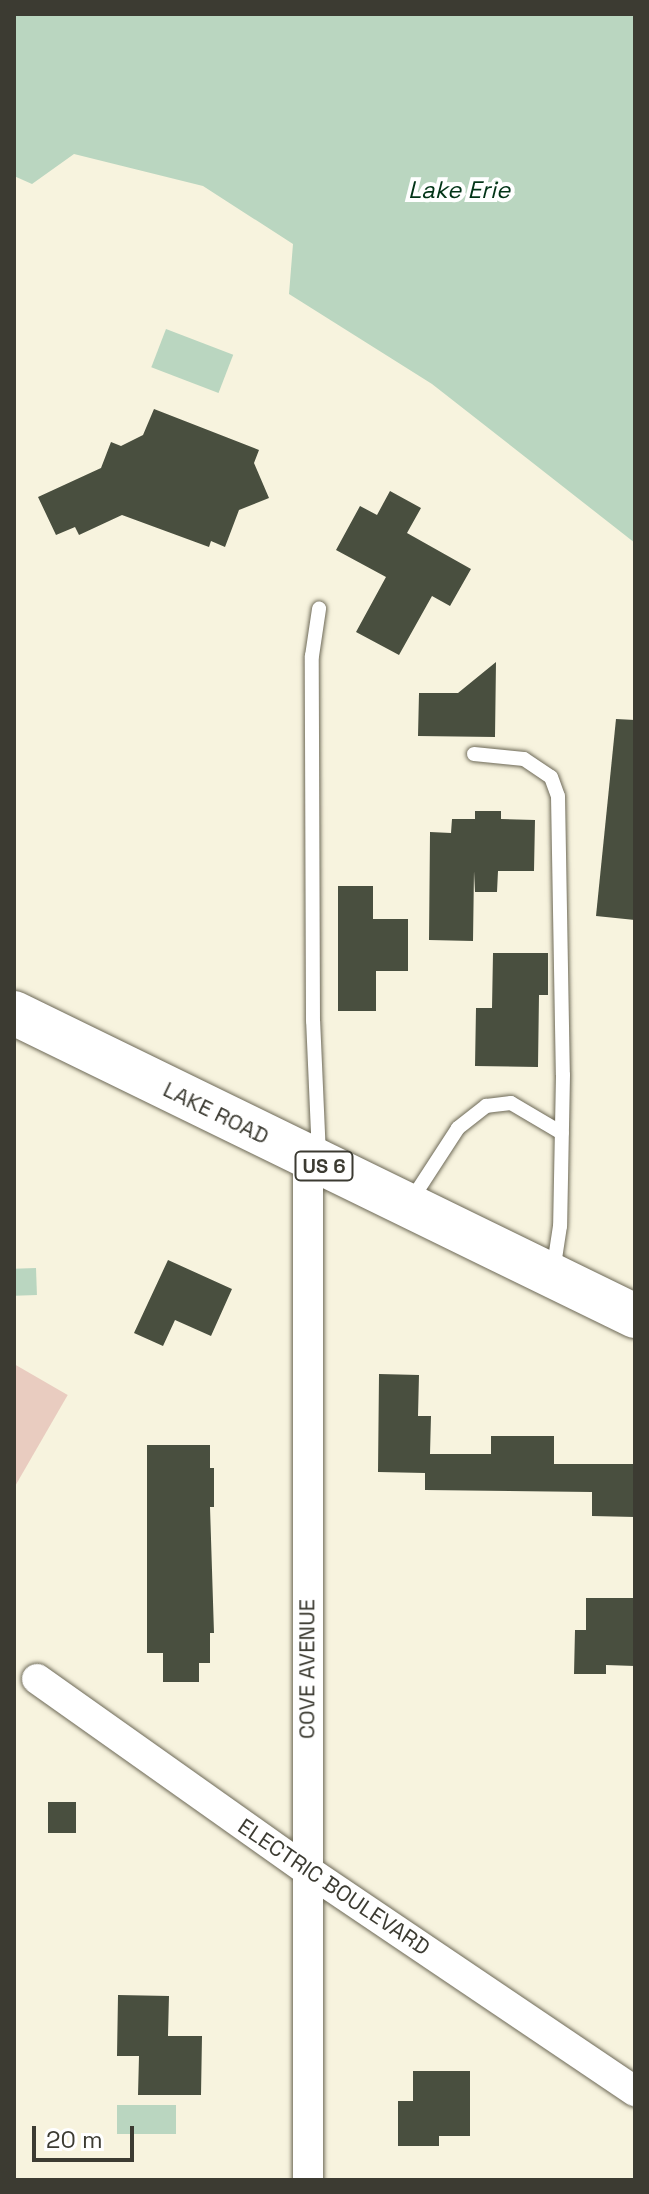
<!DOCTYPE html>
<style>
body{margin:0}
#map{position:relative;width:649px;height:2194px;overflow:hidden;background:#f7f3de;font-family:"Space Grotesk",sans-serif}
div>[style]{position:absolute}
.green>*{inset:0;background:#e9ccc0;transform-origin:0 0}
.water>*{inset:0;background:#bad6c0;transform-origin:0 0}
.building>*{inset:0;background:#494f3f;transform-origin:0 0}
.roads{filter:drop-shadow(0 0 2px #6d6957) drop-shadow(0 0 2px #6d6957)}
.lane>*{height:14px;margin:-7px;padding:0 7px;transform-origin:7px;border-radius:7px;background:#fff}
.street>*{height:30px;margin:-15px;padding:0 15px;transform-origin:15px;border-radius:15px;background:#fff}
.primary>*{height:44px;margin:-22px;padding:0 22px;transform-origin:22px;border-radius:22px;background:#fff}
span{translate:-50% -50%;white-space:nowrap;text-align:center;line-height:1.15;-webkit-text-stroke:8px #fff;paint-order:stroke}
.shield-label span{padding:2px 6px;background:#fff;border:2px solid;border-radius:6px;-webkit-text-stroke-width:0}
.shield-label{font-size:20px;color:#3c3b32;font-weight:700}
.street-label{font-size:22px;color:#3c3b32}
.water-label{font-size:24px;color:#023417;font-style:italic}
.frame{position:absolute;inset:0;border:16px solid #3c3b32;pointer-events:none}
.scale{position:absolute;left:32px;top:2126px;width:102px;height:36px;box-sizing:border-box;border:4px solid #3c3b32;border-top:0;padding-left:10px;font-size:24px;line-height:28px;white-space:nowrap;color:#3c3b32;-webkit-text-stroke:6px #fff;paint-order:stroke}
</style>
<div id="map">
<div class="green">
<div style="left:14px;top:1364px;width:62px;height:816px;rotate:30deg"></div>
</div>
<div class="water">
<div style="clip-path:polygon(14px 14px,635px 14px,635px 543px,432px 384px,289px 294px,293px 244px,203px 186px,74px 154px,32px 184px,14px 176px)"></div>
<div style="left:166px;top:329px;width:72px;height:41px;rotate:21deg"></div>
<div style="left:36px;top:1268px;width:27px;height:22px;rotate:88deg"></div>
<div style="left:117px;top:2105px;width:59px;height:29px"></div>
</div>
<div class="building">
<div style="clip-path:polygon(154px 409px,259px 450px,254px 463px,269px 498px,239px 510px,225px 547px,211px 541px,209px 547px,122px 515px,79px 535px,75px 527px,56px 535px,38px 497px,101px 468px,111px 442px,121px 446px,143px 435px)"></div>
<div style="clip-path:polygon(390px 491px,421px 508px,407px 533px,471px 569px,450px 606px,432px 596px,399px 655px,356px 632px,386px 577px,336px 550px,360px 506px,377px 515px)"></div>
<div style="clip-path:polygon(496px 662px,495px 737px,418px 736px,419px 693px,458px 693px)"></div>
<div style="clip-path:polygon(616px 719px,635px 720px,635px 920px,596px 916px)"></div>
<div style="clip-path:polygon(475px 811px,501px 811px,501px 819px,535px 820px,534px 871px,498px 871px,497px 892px,475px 892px,474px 871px,473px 941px,429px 940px,430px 832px,451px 833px,452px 819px,475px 819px)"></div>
<div style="clip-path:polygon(338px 886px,373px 886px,373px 919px,408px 919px,408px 971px,376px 971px,376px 1011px,338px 1011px)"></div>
<div style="clip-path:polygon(493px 953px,548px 953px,548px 995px,539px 995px,538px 1067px,475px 1066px,476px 1008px,492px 1008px)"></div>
<div style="clip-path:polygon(168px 1260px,232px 1289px,211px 1336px,175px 1320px,163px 1346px,134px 1333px)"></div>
<div style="clip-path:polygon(379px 1374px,419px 1375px,418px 1416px,431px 1416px,430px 1454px,491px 1454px,491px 1436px,554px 1436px,554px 1464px,635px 1464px,635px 1517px,592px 1516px,592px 1492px,425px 1490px,425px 1473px,378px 1472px)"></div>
<div style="clip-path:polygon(147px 1445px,210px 1445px,210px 1468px,214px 1468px,214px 1507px,210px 1507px,214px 1633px,210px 1633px,210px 1663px,199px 1663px,199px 1682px,163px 1682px,163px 1653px,147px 1653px)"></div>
<div style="clip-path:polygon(586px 1598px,635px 1598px,635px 1666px,606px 1665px,606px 1674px,574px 1674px,575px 1630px,586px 1630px)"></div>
<div style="left:48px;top:1802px;width:28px;height:31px"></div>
<div style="clip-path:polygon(118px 1995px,169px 1996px,168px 2036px,202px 2036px,201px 2095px,138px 2095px,139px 2056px,117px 2056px)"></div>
<div style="clip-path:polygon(413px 2071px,470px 2071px,470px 2136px,439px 2136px,439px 2146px,398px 2146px,398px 2101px,413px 2101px)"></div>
</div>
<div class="roads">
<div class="lane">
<div style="left:474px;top:754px;width:50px;rotate:5.7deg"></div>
<div style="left:524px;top:759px;width:32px;rotate:34deg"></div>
<div style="left:551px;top:777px;width:20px;rotate:70deg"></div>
<div style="left:558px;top:796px;width:279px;rotate:89deg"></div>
<div style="left:563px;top:1075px;width:151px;rotate:91.1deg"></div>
<div style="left:560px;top:1226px;width:47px;rotate:98.7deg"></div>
<div style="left:319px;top:1156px;width:135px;rotate:-92.5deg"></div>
<div style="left:313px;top:1021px;width:365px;rotate:-90.2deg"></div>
<div style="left:312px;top:656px;width:48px;rotate:-81.5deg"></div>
<div style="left:410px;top:1202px;width:88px;rotate:-57deg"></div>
<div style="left:458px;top:1128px;width:36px;rotate:-38deg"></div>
<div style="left:486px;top:1106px;width:25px;rotate:-7deg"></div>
<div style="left:511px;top:1103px;width:59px;rotate:30.5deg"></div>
</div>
<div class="street">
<div style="left:308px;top:1158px;width:1022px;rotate:90deg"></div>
<div style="left:37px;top:1679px;width:331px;rotate:35.3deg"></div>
<div style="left:307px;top:1870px;width:396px;rotate:34deg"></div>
</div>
<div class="primary">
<div style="left:14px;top:1013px;width:691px;rotate:26.01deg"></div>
</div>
</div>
<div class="shield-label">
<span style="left:324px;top:1166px">US 6</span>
</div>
<div class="street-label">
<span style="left:216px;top:1113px;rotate:26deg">LAKE ROAD</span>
<span style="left:307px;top:1669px;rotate:-90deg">COVE AVENUE</span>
<span style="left:334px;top:1887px;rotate:34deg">ELECTRIC BOULEVARD</span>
</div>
<div class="water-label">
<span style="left:459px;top:190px">Lake Erie</span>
</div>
<div class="frame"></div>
<div class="scale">20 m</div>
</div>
